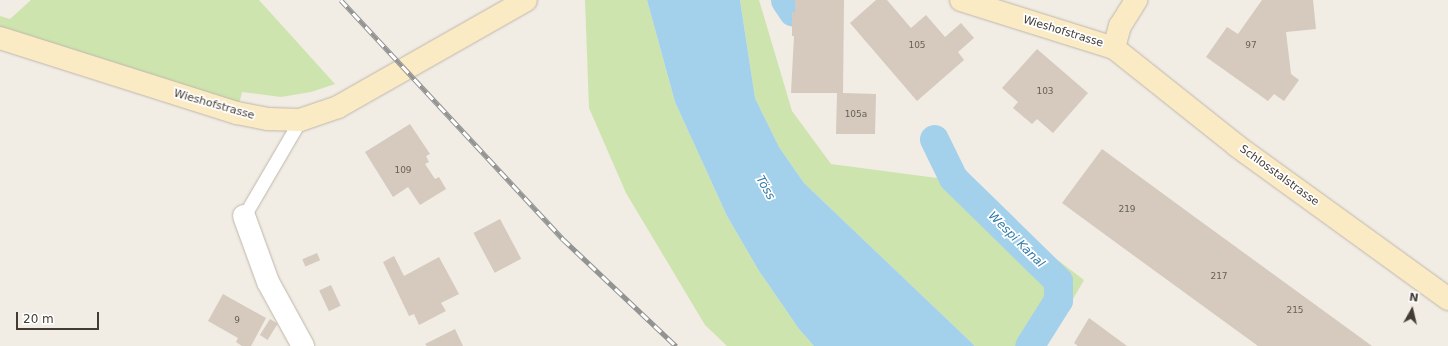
<!DOCTYPE html>
<meta charset="utf-8">
<style>
body{margin:0}
#map{position:relative;width:1448px;height:346px;overflow:hidden;background:#f1ece4;font-family:"DejaVu Sans",sans-serif}
div>[style]{position:absolute}
.green>*{inset:0;background:#cee4ae}
.water>*{inset:0;background:#a3d1eb}
.canal>*{height:29px;margin:-14.5px;padding:0 14.5px;transform-origin:14.5px;border-radius:14.5px;background:#a3d1eb}
.building>*{inset:0;background:#d5cabd;transform-origin:0 0}
.roads{filter:drop-shadow(0 0 1px #bfb7aa) drop-shadow(0 0 1px #bfb7aa)}
.lane>*{height:13px;margin:-6.5px;padding:0 6.5px;transform-origin:6.5px;border-radius:6.5px;background:#fff}
.street>*{height:22px;margin:-11px;padding:0 11px;transform-origin:11px;border-radius:11px;background:#fff}
.secondary>*{height:22px;margin:-11px;padding:0 11px;transform-origin:11px;border-radius:11px;background:#fbebc4}
.rail>*{height:4.5px;margin-top:-2.25px;transform-origin:0;background:repeating-linear-gradient(90deg,#fff 0 9px,#939393 0 18px);box-sizing:border-box;border-block:1px solid #939393}
span{translate:-50% -50%;white-space:nowrap;text-align:center;line-height:1.15;-webkit-text-stroke:3.5px #fff;paint-order:stroke}
.number-label{font-size:9px;color:#686056}
.number-label span{-webkit-text-stroke-width:0}
.street-label{font-size:11px;color:#433c34}
.water-label{font-size:12px;color:#347ca8;font-style:italic}
.north{position:absolute;left:1392px;top:290px;width:40px;height:40px;-webkit-text-stroke:3px #fff;paint-order:stroke;rotate:8deg;font-size:11px;font-weight:700;line-height:16px;text-align:center;color:#433c34}
.north::after{content:'';display:block;margin:auto;width:14px;height:18px;background:#433c34;clip-path:polygon(50% 0,100% 100%,50% 72%,0 100%)}
.scale{position:absolute;left:16px;top:312px;width:83px;height:18px;box-sizing:border-box;border:2px solid #433c34;border-top:0;padding-left:5px;font-size:12px;line-height:14px;white-space:nowrap;color:#433c34;-webkit-text-stroke:3px #fff;paint-order:stroke}
</style>
<div id="map">
<div class="green">
<div style="clip-path:polygon(31px 0,259px 0,335px 84px,311px 92px,281px 97px,242px 92px,237px 113px,0 38px,0 16px,10px 19px)"></div>
<div style="clip-path:polygon(585px 0,647px 0,675px 102px,727px 216px,759px 271px,799px 329px,814px 346px,727px 346px,705px 325px,626px 193px,589px 108px)"></div>
<div style="clip-path:polygon(740px 0,759px 0,792px 111px,831px 164px,952px 180px,1084px 280px,1046px 346px,975px 346px,804px 183px,779px 147px,755px 98px)"></div>
</div>
<div class="water">
<div style="clip-path:polygon(647px 0,740px 0,755px 98px,779px 147px,804px 183px,975px 346px,814px 346px,799px 329px,759px 271px,727px 216px,675px 102px)"></div>
</div>
<div class="canal">
<div style="left:785px;top:0;width:14px;rotate:56deg"></div>
<div style="left:934px;top:139px;width:43px;rotate:64deg"></div>
<div style="left:953px;top:178px;width:147px;rotate:44.4deg"></div>
<div style="left:1058px;top:281px;width:19px;rotate:90deg"></div>
<div style="left:1058px;top:300px;width:54px;rotate:122.2deg"></div>
</div>
<div class="building">
<div style="clip-path:polygon(795px 0,844px 0,843px 93px,876px 94px,875px 134px,836px 134px,837px 93px,791px 93px,794px 36px,792px 36px,792px 12px,795px 13px)"></div>
<div style="clip-path:polygon(876px 0,887px 0,911px 28px,926px 15px,945px 37px,961px 23px,974px 38px,958px 52px,964px 60px,917px 101px,850px 23px)"></div>
<div style="clip-path:polygon(1262px 0,1313px 0,1316px 29px,1286px 32px,1291px 74px,1299px 80px,1284px 101px,1274px 94px,1268px 101px,1206px 57px,1227px 27px,1238px 34px)"></div>
<div style="clip-path:polygon(1037px 49px,1088px 93px,1053px 133px,1037px 119px,1032px 124px,1013px 108px,1018px 102px,1002px 88px)"></div>
<div style="clip-path:polygon(410px 124px,430px 154px,426px 156px,429px 162px,425px 164px,435px 179px,439px 177px,446px 189px,420px 205px,408px 187px,393px 197px,365px 152px)"></div>
<div style="clip-path:polygon(1102px 149px,1192px 215px,1372px 346px,1258px 346px,1122px 247px,1062px 203px)"></div>
<div style="left:500px;top:219px;width:45px;height:30px;rotate:62deg"></div>
<div style="left:317px;top:253px;width:8px;height:16px;rotate:67deg"></div>
<div style="clip-path:polygon(394px 256px,404px 276px,439px 257px,459px 294px,441px 303px,446px 311px,419px 325px,414px 314px,409px 316px,383px 262px)"></div>
<div style="left:331px;top:285px;width:23px;height:13px;rotate:65deg"></div>
<div style="clip-path:polygon(223px 294px,266px 318px,251px 346px,242px 346px,236px 342px,238px 338px,208px 321px)"></div>
<div style="clip-path:polygon(1089px 318px,1127px 346px,1078px 346px,1074px 343px)"></div>
<div style="left:270px;top:319px;width:9px;height:19px;rotate:32deg"></div>
<div style="clip-path:polygon(455px 329px,463px 346px,427px 346px,425px 344px)"></div>
</div>
<div class="roads">
<div class="lane">
<div style="left:244px;top:216px;width:111px;rotate:-59.7deg"></div>
</div>
<div class="street">
<div style="left:244px;top:216px;width:70px;rotate:70deg"></div>
<div style="left:268px;top:282px;width:73px;rotate:61.3deg"></div>
</div>
<div class="secondary">
<div style="left:961px;top:0;width:160px;rotate:17.4deg"></div>
<div style="left:1114px;top:48px;width:157px;rotate:38.5deg"></div>
<div style="left:1237px;top:146px;width:261px;rotate:35.9deg"></div>
<div style="left:0;top:38px;width:249px;rotate:17.6deg"></div>
<div style="left:237px;top:113px;width:32px;rotate:11deg"></div>
<div style="left:268px;top:119px;width:32px;rotate:2deg"></div>
<div style="left:300px;top:120px;width:40px;rotate:-18.9deg"></div>
<div style="left:338px;top:107px;width:216px;rotate:-29.6deg"></div>
<div style="left:1114px;top:48px;width:23px;rotate:-75deg"></div>
<div style="left:1120px;top:26px;width:31px;rotate:-58deg"></div>
</div>
</div>
<div class="rail">
<div style="left:341px;top:0;width:326px;rotate:47.1deg"></div>
<div style="left:563px;top:239px;width:156px;rotate:43.4deg"></div>
</div>
<div class="number-label">
<span style="left:917px;top:45px">105</span>
<span style="left:1251px;top:45px">97</span>
<span style="left:1045px;top:91px">103</span>
<span style="left:856px;top:114px">105a</span>
<span style="left:403px;top:170px">109</span>
<span style="left:1127px;top:209px">219</span>
<span style="left:1219px;top:276px">217</span>
<span style="left:1295px;top:310px">215</span>
<span style="left:237px;top:320px">9</span>
</div>
<div class="street-label">
<span style="left:1063px;top:32px;rotate:17deg">Wieshofstrasse</span>
<span style="left:214px;top:105px;rotate:16deg">Wieshofstrasse</span>
<span style="left:1279px;top:176px;rotate:36deg">Schlosstalstrasse</span>
</div>
<div class="water-label">
<span style="left:765px;top:188px;rotate:60deg">Töss</span>
<span style="left:1016px;top:240px;rotate:45deg">Wespi Kanal</span>
</div>
<div class="north">N</div>
<div class="scale">20 m</div>
</div>
